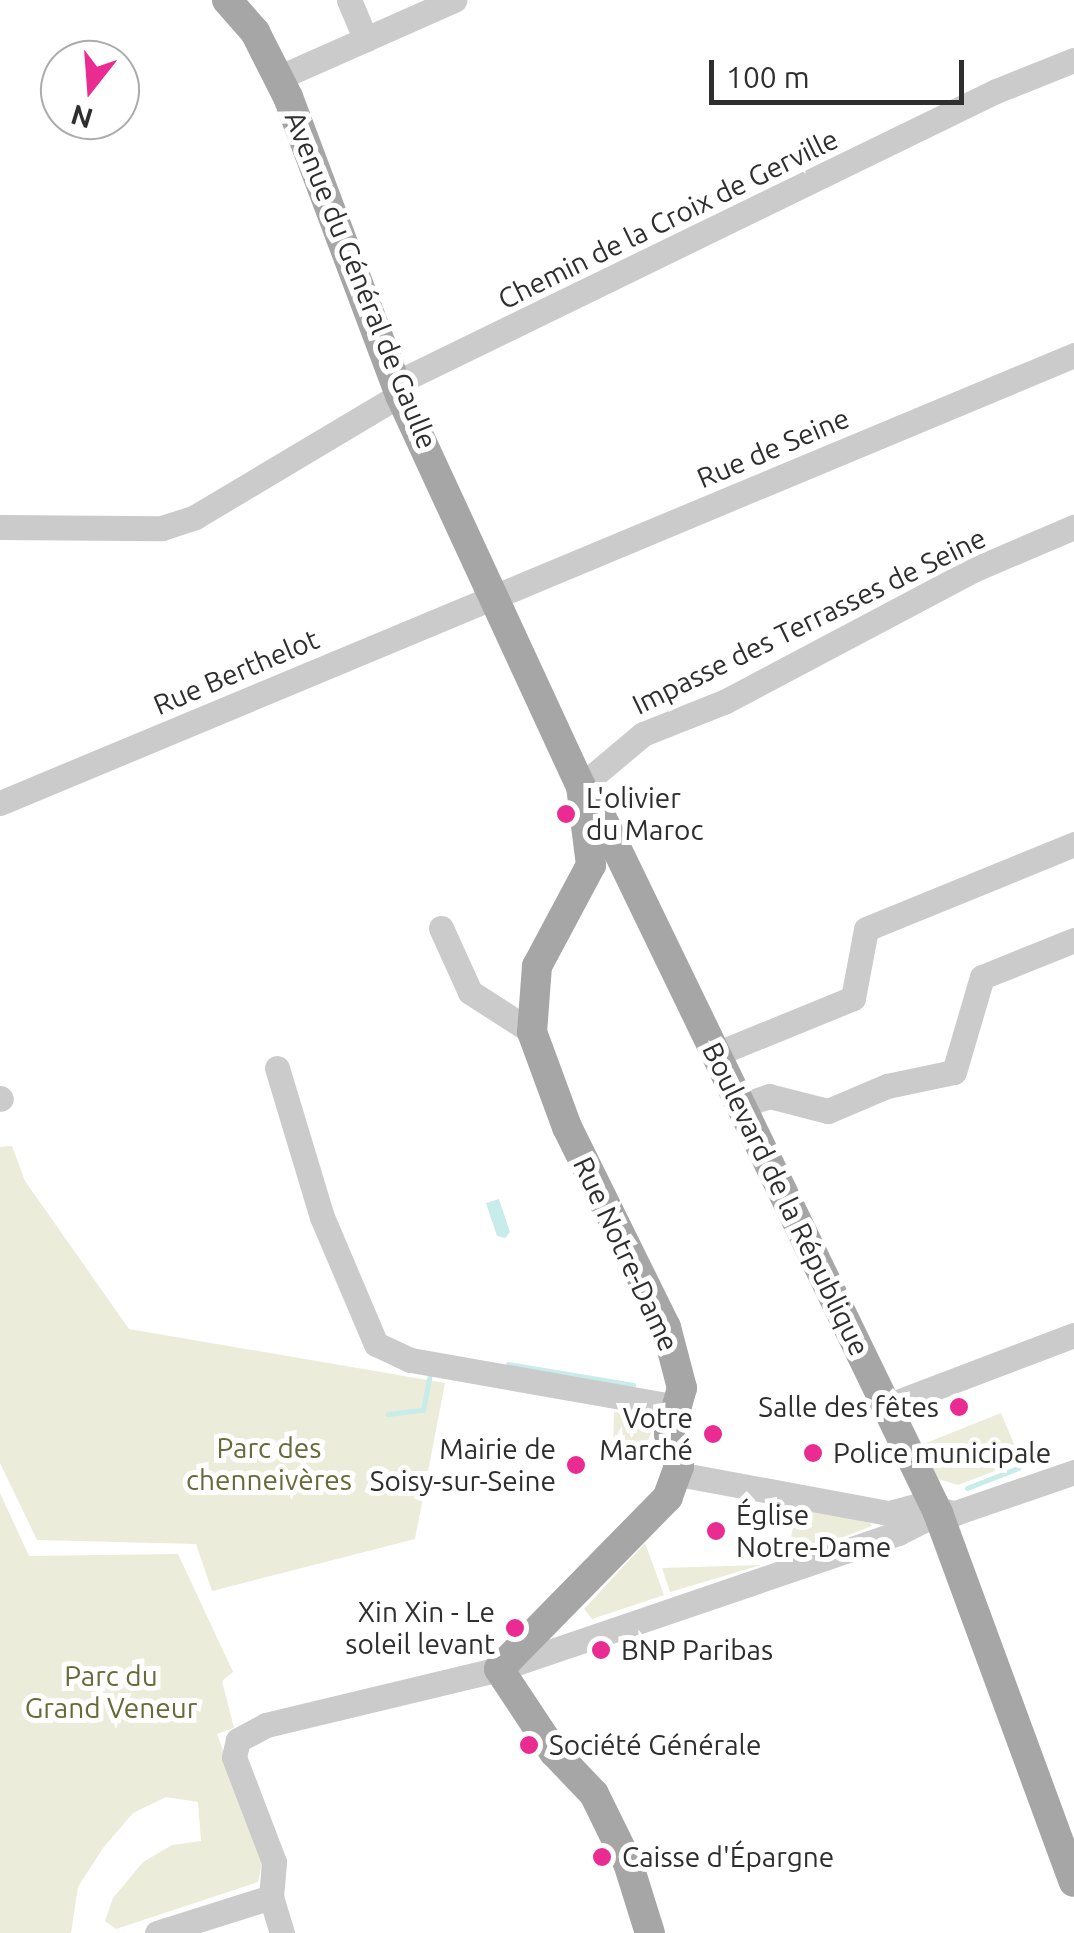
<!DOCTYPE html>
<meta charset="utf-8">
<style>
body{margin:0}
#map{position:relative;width:1074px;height:1933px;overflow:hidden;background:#fff;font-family:Ubuntu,sans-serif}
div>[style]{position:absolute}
.green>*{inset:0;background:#ececdb}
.water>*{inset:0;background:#c7ecea}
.stream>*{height:5px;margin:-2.5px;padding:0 2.5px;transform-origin:2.5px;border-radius:2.5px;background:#c7ecea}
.minor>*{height:25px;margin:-12.5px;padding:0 12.5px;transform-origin:12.5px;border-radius:12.5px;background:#cbcbcb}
.major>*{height:30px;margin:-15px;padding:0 15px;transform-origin:15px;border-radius:15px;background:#a6a6a6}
.dots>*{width:28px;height:28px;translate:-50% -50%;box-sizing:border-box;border:5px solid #fff;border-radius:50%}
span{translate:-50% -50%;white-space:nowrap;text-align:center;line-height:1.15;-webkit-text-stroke:10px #fff;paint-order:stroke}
.street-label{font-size:28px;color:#2e2e2e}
.poi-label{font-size:28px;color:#2e2e2e}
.left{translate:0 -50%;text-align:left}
.right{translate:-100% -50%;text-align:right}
.park-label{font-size:28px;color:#676b3a}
.north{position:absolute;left:40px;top:40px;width:100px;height:100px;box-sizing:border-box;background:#fff;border:2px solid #ababab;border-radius:50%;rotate:197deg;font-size:28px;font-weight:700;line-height:40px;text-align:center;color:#2e2e2e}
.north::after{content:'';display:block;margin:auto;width:35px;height:45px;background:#ea2b91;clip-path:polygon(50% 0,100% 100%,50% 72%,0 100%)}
.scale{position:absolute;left:709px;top:60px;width:255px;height:45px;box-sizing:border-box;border:5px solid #2e2e2e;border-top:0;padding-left:12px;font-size:30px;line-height:35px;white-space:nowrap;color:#2e2e2e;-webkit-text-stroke:8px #fff;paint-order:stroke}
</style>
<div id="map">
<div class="green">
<div style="clip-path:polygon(12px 1146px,25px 1181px,129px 1329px,445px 1383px,415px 1539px,212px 1591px,196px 1544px,37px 1540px,0 1463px,0 1147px)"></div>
<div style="clip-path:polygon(614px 1412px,646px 1417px,652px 1430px,642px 1456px,613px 1449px)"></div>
<div style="clip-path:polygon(1001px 1413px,1021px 1461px,958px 1485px,938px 1479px,921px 1445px)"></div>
<div style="clip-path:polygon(0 1493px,29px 1556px,178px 1554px,233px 1672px,222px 1681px,234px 1728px,217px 1734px,263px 1859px,258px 1882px,116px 1929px,105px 1921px,113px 1898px,143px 1862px,172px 1845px,201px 1841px,198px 1802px,166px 1797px,133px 1813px,103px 1848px,78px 1887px,71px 1933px,0 1933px)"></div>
<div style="clip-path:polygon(786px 1503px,870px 1523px,872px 1526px,787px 1559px,793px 1527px)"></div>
<div style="clip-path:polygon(645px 1543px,664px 1595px,592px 1619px,584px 1609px)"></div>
<div style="clip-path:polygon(761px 1565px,670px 1592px,662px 1568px)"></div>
</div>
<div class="water">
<div style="clip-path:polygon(499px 1199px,510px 1232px,505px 1238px,497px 1236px,486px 1203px)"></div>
</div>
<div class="stream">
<div style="left:508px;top:1364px;width:127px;rotate:9.5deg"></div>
<div style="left:388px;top:1414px;width:35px;rotate:-7deg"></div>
<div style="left:423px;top:1410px;width:33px;rotate:-79deg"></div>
<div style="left:967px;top:1488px;width:55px;rotate:-21.4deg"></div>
</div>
<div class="minor">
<div style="left:349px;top:0;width:43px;rotate:67deg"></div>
<div style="left:278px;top:78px;width:193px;rotate:-23.9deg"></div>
<div style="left:396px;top:383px;width:667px;rotate:-25.95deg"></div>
<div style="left:996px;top:91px;width:84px;rotate:-21.7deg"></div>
<div style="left:0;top:527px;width:162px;rotate:0.4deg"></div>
<div style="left:162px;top:528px;width:35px;rotate:-18deg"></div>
<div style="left:195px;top:517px;width:239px;rotate:-30.8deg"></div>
<div style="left:581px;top:786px;width:81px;rotate:-40deg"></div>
<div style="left:643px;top:734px;width:87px;rotate:-21.6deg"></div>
<div style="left:724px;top:702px;width:282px;rotate:-27.9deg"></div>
<div style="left:973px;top:570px;width:110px;rotate:-23.1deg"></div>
<div style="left:0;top:803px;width:1164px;rotate:-22.64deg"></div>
<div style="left:441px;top:928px;width:70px;rotate:65.6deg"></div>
<div style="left:470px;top:992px;width:74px;rotate:32.8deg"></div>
<div style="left:716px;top:1054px;width:148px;rotate:-22.2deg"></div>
<div style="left:853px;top:998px;width:70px;rotate:-79.3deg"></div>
<div style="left:866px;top:929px;width:225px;rotate:-22.2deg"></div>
<div style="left:277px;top:1068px;width:156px;rotate:73.2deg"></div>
<div style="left:322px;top:1217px;width:138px;rotate:67deg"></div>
<div style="left:376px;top:1344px;width:38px;rotate:25deg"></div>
<div style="left:411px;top:1360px;width:271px;rotate:10deg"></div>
<div style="left:0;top:1098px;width:1px;rotate:45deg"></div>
<div style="left:739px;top:1106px;width:32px;rotate:-18deg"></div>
<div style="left:769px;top:1096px;width:61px;rotate:14.3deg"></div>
<div style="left:828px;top:1111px;width:64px;rotate:-23deg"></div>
<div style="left:887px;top:1086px;width:68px;rotate:-11.8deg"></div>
<div style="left:954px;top:1072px;width:99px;rotate:-73.6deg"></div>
<div style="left:982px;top:977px;width:99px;rotate:-21.9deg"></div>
<div style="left:887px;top:1406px;width:200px;rotate:-20.8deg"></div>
<div style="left:678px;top:1474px;width:215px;rotate:10.5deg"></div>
<div style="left:889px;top:1513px;width:31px;rotate:-15deg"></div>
<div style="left:919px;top:1505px;width:37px;rotate:13deg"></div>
<div style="left:955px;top:1513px;width:126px;rotate:-19deg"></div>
<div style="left:157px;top:1933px;width:120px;rotate:-17.5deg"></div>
<div style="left:282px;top:1933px;width:38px;rotate:-107deg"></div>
<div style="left:271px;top:1897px;width:35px;rotate:-85deg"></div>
<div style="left:274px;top:1862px;width:112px;rotate:-110.9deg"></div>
<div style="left:234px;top:1757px;width:17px;rotate:-77deg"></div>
<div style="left:238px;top:1740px;width:32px;rotate:-28deg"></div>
<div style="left:266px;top:1725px;width:240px;rotate:-13.5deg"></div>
<div style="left:499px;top:1669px;width:422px;rotate:-18.8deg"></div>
<div style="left:898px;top:1533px;width:45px;rotate:-26.6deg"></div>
</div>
<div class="major">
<div style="left:227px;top:0;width:43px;rotate:48.8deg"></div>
<div style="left:255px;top:32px;width:73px;rotate:63.1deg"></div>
<div style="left:288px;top:97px;width:318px;rotate:69.4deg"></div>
<div style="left:400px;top:395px;width:431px;rotate:65.2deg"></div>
<div style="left:581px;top:786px;width:80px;rotate:82.8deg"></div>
<div style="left:591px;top:865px;width:115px;rotate:118.1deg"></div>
<div style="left:537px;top:966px;width:66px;rotate:94.3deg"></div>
<div style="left:532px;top:1032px;width:101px;rotate:69.8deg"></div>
<div style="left:567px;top:1127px;width:223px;rotate:63.7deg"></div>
<div style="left:666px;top:1327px;width:63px;rotate:75.3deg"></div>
<div style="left:682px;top:1388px;width:48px;rotate:105.8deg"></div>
<div style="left:669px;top:1434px;width:34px;rotate:73deg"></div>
<div style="left:679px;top:1466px;width:33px;rotate:110deg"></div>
<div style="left:668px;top:1497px;width:241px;rotate:134.5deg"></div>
<div style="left:499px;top:1669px;width:100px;rotate:56.5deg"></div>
<div style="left:554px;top:1752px;width:58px;rotate:46.4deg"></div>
<div style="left:594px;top:1794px;width:77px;rotate:63.8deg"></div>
<div style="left:628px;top:1863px;width:73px;rotate:72.6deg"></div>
<div style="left:595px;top:804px;width:788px;rotate:64.18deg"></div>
<div style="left:938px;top:1513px;width:393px;rotate:69.8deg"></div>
</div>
<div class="dots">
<div style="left:566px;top:814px;background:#ea2b91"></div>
<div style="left:959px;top:1407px;background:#ea2b91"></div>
<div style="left:713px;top:1434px;background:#ea2b91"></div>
<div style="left:813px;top:1453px;background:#ea2b91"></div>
<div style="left:576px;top:1465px;background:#ea2b91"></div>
<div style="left:716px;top:1531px;background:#ea2b91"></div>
<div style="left:515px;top:1628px;background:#ea2b91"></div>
<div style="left:601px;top:1650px;background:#ea2b91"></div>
<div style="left:529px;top:1745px;background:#ea2b91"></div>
<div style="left:602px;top:1857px;background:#ea2b91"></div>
</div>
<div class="street-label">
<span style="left:668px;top:219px;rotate:-26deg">Chemin de la Croix de Gerville</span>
<span style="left:361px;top:280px;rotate:68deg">Avenue du Général de Gaulle</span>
<span style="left:773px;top:448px;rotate:-23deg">Rue de Seine</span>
<span style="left:809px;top:621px;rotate:-26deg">Impasse des Terrasses de Seine</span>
<span style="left:236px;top:672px;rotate:-23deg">Rue Berthelot</span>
<span style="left:786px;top:1199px;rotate:64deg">Boulevard de la République</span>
<span style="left:626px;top:1254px;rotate:65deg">Rue Notre-Dame</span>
</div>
<div class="poi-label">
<span class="left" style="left:586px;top:814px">L'olivier<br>du Maroc</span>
<span class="right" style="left:939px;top:1407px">Salle des fêtes</span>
<span class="right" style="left:693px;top:1434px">Votre<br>Marché</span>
<span class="right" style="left:556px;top:1465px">Mairie de<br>Soisy-sur-Seine</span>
<span class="left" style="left:833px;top:1453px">Police municipale</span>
<span class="left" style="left:736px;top:1531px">Église<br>Notre-Dame</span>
<span class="right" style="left:495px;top:1628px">Xin Xin - Le<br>soleil levant</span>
<span class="left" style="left:621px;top:1650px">BNP Paribas</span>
<span class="left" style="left:549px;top:1745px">Société Générale</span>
<span class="left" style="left:622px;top:1857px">Caisse d'Épargne</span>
</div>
<div class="park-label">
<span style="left:269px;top:1464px">Parc des<br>chenneivères</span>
<span style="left:111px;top:1692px">Parc du<br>Grand Veneur</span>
</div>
<div class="north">N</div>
<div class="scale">100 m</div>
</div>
